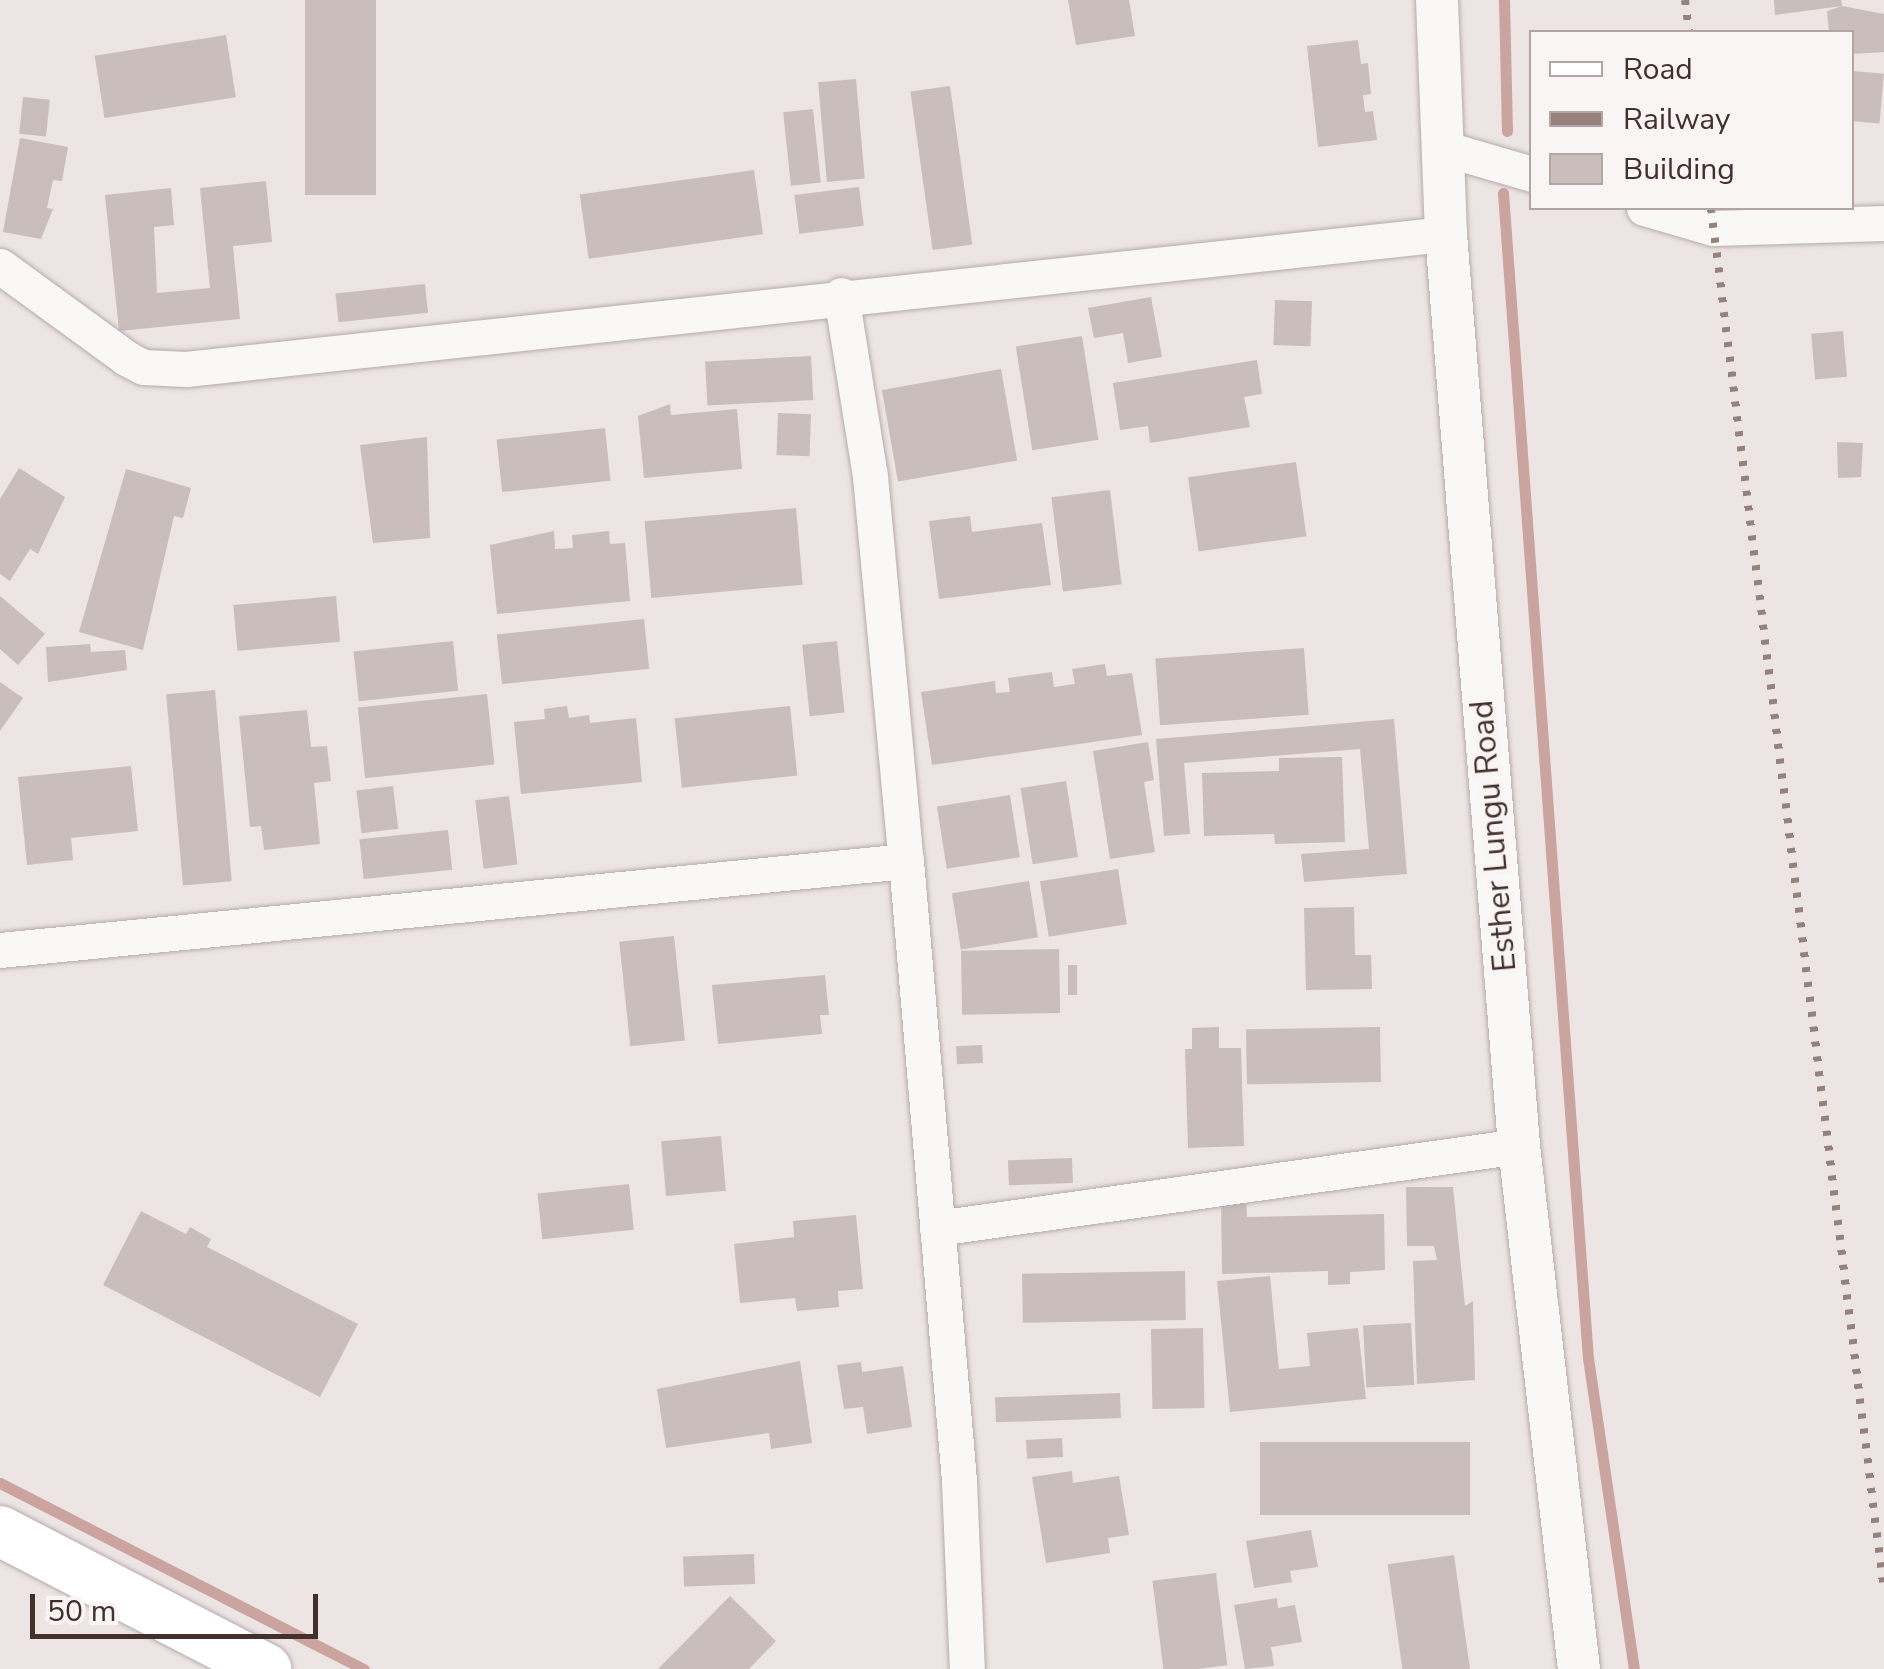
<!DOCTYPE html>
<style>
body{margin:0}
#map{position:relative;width:1884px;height:1669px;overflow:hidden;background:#ece5e4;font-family:"Nunito Sans",sans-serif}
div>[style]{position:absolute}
.stream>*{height:11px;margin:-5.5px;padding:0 5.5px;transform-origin:5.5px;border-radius:5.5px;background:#cba39f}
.building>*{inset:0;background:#c9bebb;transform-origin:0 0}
.roads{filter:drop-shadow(0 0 2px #b6aba9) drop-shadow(0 0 2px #b6aba9)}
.minor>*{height:35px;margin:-17.5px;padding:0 17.5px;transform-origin:17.5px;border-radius:17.5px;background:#faf7f7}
.tertiary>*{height:42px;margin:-21px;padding:0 21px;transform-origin:21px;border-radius:21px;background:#faf7f7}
.secondary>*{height:50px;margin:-25px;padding:0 25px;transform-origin:25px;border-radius:25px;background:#fff}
.rail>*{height:8px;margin-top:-4px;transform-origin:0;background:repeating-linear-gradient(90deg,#95827d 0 5px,transparent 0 15px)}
span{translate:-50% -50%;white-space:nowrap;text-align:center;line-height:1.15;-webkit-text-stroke:9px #f9f5f4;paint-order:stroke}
.street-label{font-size:32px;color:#44302b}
.legend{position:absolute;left:1529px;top:30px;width:325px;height:180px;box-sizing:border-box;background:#f9f5f4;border:2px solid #b1a6a4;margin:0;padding:12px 18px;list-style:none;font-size:30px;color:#44302b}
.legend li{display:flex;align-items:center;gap:20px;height:50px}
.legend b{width:50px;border:2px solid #b1a6a4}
.scale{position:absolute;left:30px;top:1594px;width:288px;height:45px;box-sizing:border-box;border:5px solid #44302b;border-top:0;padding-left:12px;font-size:30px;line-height:35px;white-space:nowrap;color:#44302b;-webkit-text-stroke:8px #f9f5f4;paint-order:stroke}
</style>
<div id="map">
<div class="stream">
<div style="left:1504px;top:0;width:131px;rotate:88.7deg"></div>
<div style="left:1503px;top:193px;width:1168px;rotate:85.83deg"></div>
<div style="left:1588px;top:1358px;width:314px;rotate:81.6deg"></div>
<div style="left:0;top:1483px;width:409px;rotate:27.1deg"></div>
</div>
<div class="building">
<div style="left:305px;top:0;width:71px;height:195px"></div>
<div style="clip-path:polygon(1068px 0,1129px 0,1135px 36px,1076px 45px)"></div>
<div style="clip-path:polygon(1774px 0,1841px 0,1842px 6px,1775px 15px)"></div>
<div style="clip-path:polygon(1842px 6px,1884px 14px,1884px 52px,1852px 54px,1852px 32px,1829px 32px,1827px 11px)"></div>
<div style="left:226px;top:35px;width:63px;height:133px;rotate:81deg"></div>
<div style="clip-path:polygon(1358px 40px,1361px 64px,1368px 63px,1371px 94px,1363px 95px,1365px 112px,1373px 111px,1377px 140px,1318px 147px,1307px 46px)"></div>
<div style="left:1852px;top:71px;width:32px;height:50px;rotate:5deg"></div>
<div style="left:856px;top:79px;width:100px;height:38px;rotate:85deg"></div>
<div style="left:950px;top:86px;width:160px;height:40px;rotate:82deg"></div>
<div style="left:23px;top:97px;width:27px;height:37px;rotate:6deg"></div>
<div style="left:813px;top:109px;width:74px;height:30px;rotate:84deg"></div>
<div style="clip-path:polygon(20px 138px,68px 147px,62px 181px,53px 180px,47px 208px,53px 209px,41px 239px,3px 232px)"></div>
<div style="left:754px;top:170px;width:65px;height:176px;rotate:82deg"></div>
<div style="clip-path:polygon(266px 181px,272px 242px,233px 246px,240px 319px,119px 331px,105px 195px,171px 188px,174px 225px,154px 227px,157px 293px,210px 288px,200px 188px)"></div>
<div style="left:859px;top:187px;width:39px;height:65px;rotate:83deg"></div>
<div style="left:425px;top:284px;width:29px;height:90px;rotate:84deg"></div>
<div style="clip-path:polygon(1151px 297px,1162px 357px,1128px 363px,1123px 333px,1094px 338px,1088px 308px)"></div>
<div style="left:1275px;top:300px;width:37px;height:45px;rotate:2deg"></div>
<div style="left:1843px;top:331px;width:46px;height:32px;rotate:85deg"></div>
<div style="left:1082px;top:336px;width:105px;height:67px;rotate:81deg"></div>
<div style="left:811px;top:356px;width:44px;height:106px;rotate:87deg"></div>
<div style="clip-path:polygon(1257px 360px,1262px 394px,1244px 397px,1250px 427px,1150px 443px,1148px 426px,1120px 430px,1113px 383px)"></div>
<div style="left:1001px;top:369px;width:93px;height:121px;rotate:80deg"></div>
<div style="clip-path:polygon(670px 404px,671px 415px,737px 409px,742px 469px,644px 478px,638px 416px)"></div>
<div style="left:778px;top:413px;width:33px;height:42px;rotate:2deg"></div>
<div style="left:605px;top:428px;width:53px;height:109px;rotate:84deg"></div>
<div style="clip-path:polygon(427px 437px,430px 538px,373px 543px,360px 445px)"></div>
<div style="clip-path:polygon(1837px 442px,1863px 443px,1861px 477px,1838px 478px)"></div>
<div style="left:1296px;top:462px;width:75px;height:109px;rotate:82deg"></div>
<div style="clip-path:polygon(19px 468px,65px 497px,38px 554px,30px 549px,10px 581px,0 574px,0 499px)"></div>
<div style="clip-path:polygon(126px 469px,191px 488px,183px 518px,174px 516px,143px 650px,79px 632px)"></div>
<div style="left:1110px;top:490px;width:95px;height:59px;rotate:83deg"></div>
<div style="left:796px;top:508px;width:77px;height:152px;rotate:85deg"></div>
<div style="clip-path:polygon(970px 516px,972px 532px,1042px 523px,1051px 585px,939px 599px,929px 521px)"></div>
<div style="clip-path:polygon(554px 531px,555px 549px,573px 548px,572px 535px,609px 531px,610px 544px,625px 543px,630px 601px,497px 614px,490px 545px)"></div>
<div style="clip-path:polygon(0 596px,45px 634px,18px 665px,0 649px)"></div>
<div style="left:336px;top:596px;width:46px;height:103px;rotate:85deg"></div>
<div style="left:644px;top:619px;width:50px;height:148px;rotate:84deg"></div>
<div style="left:453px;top:641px;width:50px;height:100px;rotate:84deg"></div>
<div style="left:837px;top:641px;width:72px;height:35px;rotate:84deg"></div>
<div style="clip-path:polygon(90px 644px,91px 652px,125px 650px,127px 670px,48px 682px,46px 647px)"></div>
<div style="left:1304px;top:648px;width:67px;height:149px;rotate:86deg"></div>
<div style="clip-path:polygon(1105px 664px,1107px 676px,1132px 673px,1142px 735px,932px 765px,921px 692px,995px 681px,996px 693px,1010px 692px,1008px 678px,1052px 672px,1054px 687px,1075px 684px,1072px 669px)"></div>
<div style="clip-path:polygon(0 682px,23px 698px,0 731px)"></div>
<div style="left:215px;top:690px;width:192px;height:49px;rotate:85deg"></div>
<div style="left:487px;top:694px;width:71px;height:130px;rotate:84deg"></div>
<div style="clip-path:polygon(567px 706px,569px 718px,589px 715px,590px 723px,636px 718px,642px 782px,521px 794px,514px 722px,545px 719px,544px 709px)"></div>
<div style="left:790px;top:706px;width:70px;height:116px;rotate:84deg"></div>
<div style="clip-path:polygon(307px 710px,311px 747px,327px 746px,331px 781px,314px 783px,320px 844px,264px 850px,261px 826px,250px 827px,239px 716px)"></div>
<div style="clip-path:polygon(1394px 719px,1407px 874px,1304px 882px,1301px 854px,1369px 849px,1360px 749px,1184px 763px,1190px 834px,1164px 836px,1156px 739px)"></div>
<div style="clip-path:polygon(1148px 742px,1154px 780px,1144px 782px,1155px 852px,1110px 859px,1093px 751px)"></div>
<div style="clip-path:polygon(1342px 757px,1345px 842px,1275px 844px,1274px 834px,1204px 836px,1202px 773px,1279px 771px,1279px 758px)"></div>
<div style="clip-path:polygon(131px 766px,138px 831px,71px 838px,73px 860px,27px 865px,18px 777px)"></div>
<div style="left:1066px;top:781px;width:77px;height:46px;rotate:81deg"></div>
<div style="left:393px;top:786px;width:43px;height:37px;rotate:83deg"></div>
<div style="left:1010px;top:795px;width:63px;height:74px;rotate:81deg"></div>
<div style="left:509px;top:796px;width:69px;height:34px;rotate:83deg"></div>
<div style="left:448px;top:830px;width:40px;height:89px;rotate:84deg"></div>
<div style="left:1118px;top:869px;width:56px;height:79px;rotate:81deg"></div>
<div style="left:1029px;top:881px;width:57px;height:78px;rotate:81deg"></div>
<div style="clip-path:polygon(1354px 907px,1355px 955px,1371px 955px,1372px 989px,1306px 990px,1304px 908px)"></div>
<div style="left:674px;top:936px;width:105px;height:55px;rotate:84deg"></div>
<div style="left:1059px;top:949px;width:64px;height:98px;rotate:89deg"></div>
<div style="left:1068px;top:965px;width:9px;height:30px"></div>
<div style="clip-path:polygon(825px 975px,829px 1015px,820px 1015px,822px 1034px,718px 1044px,712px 985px)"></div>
<div style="clip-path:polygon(1219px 1027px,1219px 1048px,1241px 1048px,1244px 1146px,1188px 1148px,1185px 1049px,1192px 1049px,1192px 1028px)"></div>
<div style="left:1380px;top:1027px;width:55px;height:134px;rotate:89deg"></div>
<div style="left:982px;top:1045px;width:18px;height:26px;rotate:87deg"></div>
<div style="left:721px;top:1136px;width:55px;height:60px;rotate:85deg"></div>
<div style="left:1072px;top:1158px;width:25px;height:64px;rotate:88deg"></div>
<div style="left:629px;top:1184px;width:46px;height:92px;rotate:84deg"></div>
<div style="clip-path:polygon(1406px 1187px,1453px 1187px,1465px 1306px,1473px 1301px,1475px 1380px,1417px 1384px,1413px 1261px,1437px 1260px,1434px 1246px,1407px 1246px)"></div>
<div style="clip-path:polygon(1221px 1197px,1246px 1197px,1247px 1217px,1384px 1214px,1385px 1270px,1350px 1272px,1350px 1284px,1328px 1285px,1328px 1271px,1222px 1274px)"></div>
<div style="clip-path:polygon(141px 1211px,186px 1234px,190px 1227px,211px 1239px,207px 1247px,358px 1324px,320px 1397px,103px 1285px)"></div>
<div style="clip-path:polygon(856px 1215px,863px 1289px,838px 1291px,839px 1307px,797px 1311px,795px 1298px,740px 1303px,734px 1244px,794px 1237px,793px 1221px)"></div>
<div style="left:1185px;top:1271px;width:49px;height:163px;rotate:89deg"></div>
<div style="clip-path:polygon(1270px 1276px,1279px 1369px,1310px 1366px,1307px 1333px,1358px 1328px,1366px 1399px,1230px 1412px,1217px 1281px)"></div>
<div style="left:1411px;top:1323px;width:62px;height:48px;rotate:87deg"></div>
<div style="left:1203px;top:1328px;width:80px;height:52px;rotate:89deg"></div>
<div style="clip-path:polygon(800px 1361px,812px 1443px,771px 1449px,769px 1433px,666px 1448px,657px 1389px)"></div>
<div style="clip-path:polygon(861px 1362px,862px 1372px,903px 1366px,912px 1427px,867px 1434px,863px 1407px,844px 1409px,837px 1365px)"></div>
<div style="left:1120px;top:1393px;width:25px;height:125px;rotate:88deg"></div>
<div style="left:1062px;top:1438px;width:19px;height:36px;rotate:87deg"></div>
<div style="left:1260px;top:1442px;width:210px;height:73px"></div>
<div style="clip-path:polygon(1072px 1471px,1073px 1483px,1119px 1476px,1129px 1535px,1108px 1538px,1110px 1553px,1046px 1563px,1032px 1477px)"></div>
<div style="clip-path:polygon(1311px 1530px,1318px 1567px,1290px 1571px,1292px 1582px,1254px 1588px,1246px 1541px)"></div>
<div style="left:754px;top:1554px;width:30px;height:71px;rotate:88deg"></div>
<div style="left:1454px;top:1555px;width:115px;height:67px;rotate:82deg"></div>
<div style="left:1216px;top:1573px;width:93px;height:64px;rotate:83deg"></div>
<div style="clip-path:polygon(730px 1596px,776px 1641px,749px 1669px,658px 1669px)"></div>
<div style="clip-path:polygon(1277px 1598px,1278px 1608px,1295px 1605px,1302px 1642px,1271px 1647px,1274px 1666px,1245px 1669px,1234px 1605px)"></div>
</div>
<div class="roads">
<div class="minor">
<div style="left:1446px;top:149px;width:90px;rotate:16.2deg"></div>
<div style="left:1644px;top:208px;width:72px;rotate:16.2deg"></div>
<div style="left:1713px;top:228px;width:171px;rotate:-1.7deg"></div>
<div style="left:0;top:266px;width:156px;rotate:36.1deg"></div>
<div style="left:126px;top:358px;width:19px;rotate:28deg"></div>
<div style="left:143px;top:367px;width:43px;rotate:2.7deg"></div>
<div style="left:186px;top:369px;width:1267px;rotate:-6.12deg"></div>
<div style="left:841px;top:295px;width:183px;rotate:80.9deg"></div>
<div style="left:870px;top:476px;width:387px;rotate:84.7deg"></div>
<div style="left:906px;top:861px;width:622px;rotate:85.11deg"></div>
<div style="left:959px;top:1481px;width:188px;rotate:87.6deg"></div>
<div style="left:0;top:950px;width:910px;rotate:-5.61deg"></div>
<div style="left:937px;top:1228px;width:588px;rotate:-8.02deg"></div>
</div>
<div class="tertiary">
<div style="left:1437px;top:0;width:234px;rotate:87.8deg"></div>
<div style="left:1446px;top:234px;width:915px;rotate:85.42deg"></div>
<div style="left:1519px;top:1146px;width:526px;rotate:83.46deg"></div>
</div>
<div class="secondary">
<div style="left:0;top:1531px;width:300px;rotate:27.4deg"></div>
</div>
</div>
<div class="rail">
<div style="left:1685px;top:0;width:32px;rotate:83deg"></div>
<div style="left:1711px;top:208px;width:1394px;rotate:82.87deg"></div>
</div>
<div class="street-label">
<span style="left:1494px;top:836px;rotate:-95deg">Esther Lungu Road</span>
</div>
<ul class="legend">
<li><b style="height:12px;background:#fff"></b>Road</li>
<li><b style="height:12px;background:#95827d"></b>Railway</li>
<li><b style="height:28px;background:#c9bebb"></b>Building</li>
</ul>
<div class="scale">50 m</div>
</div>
